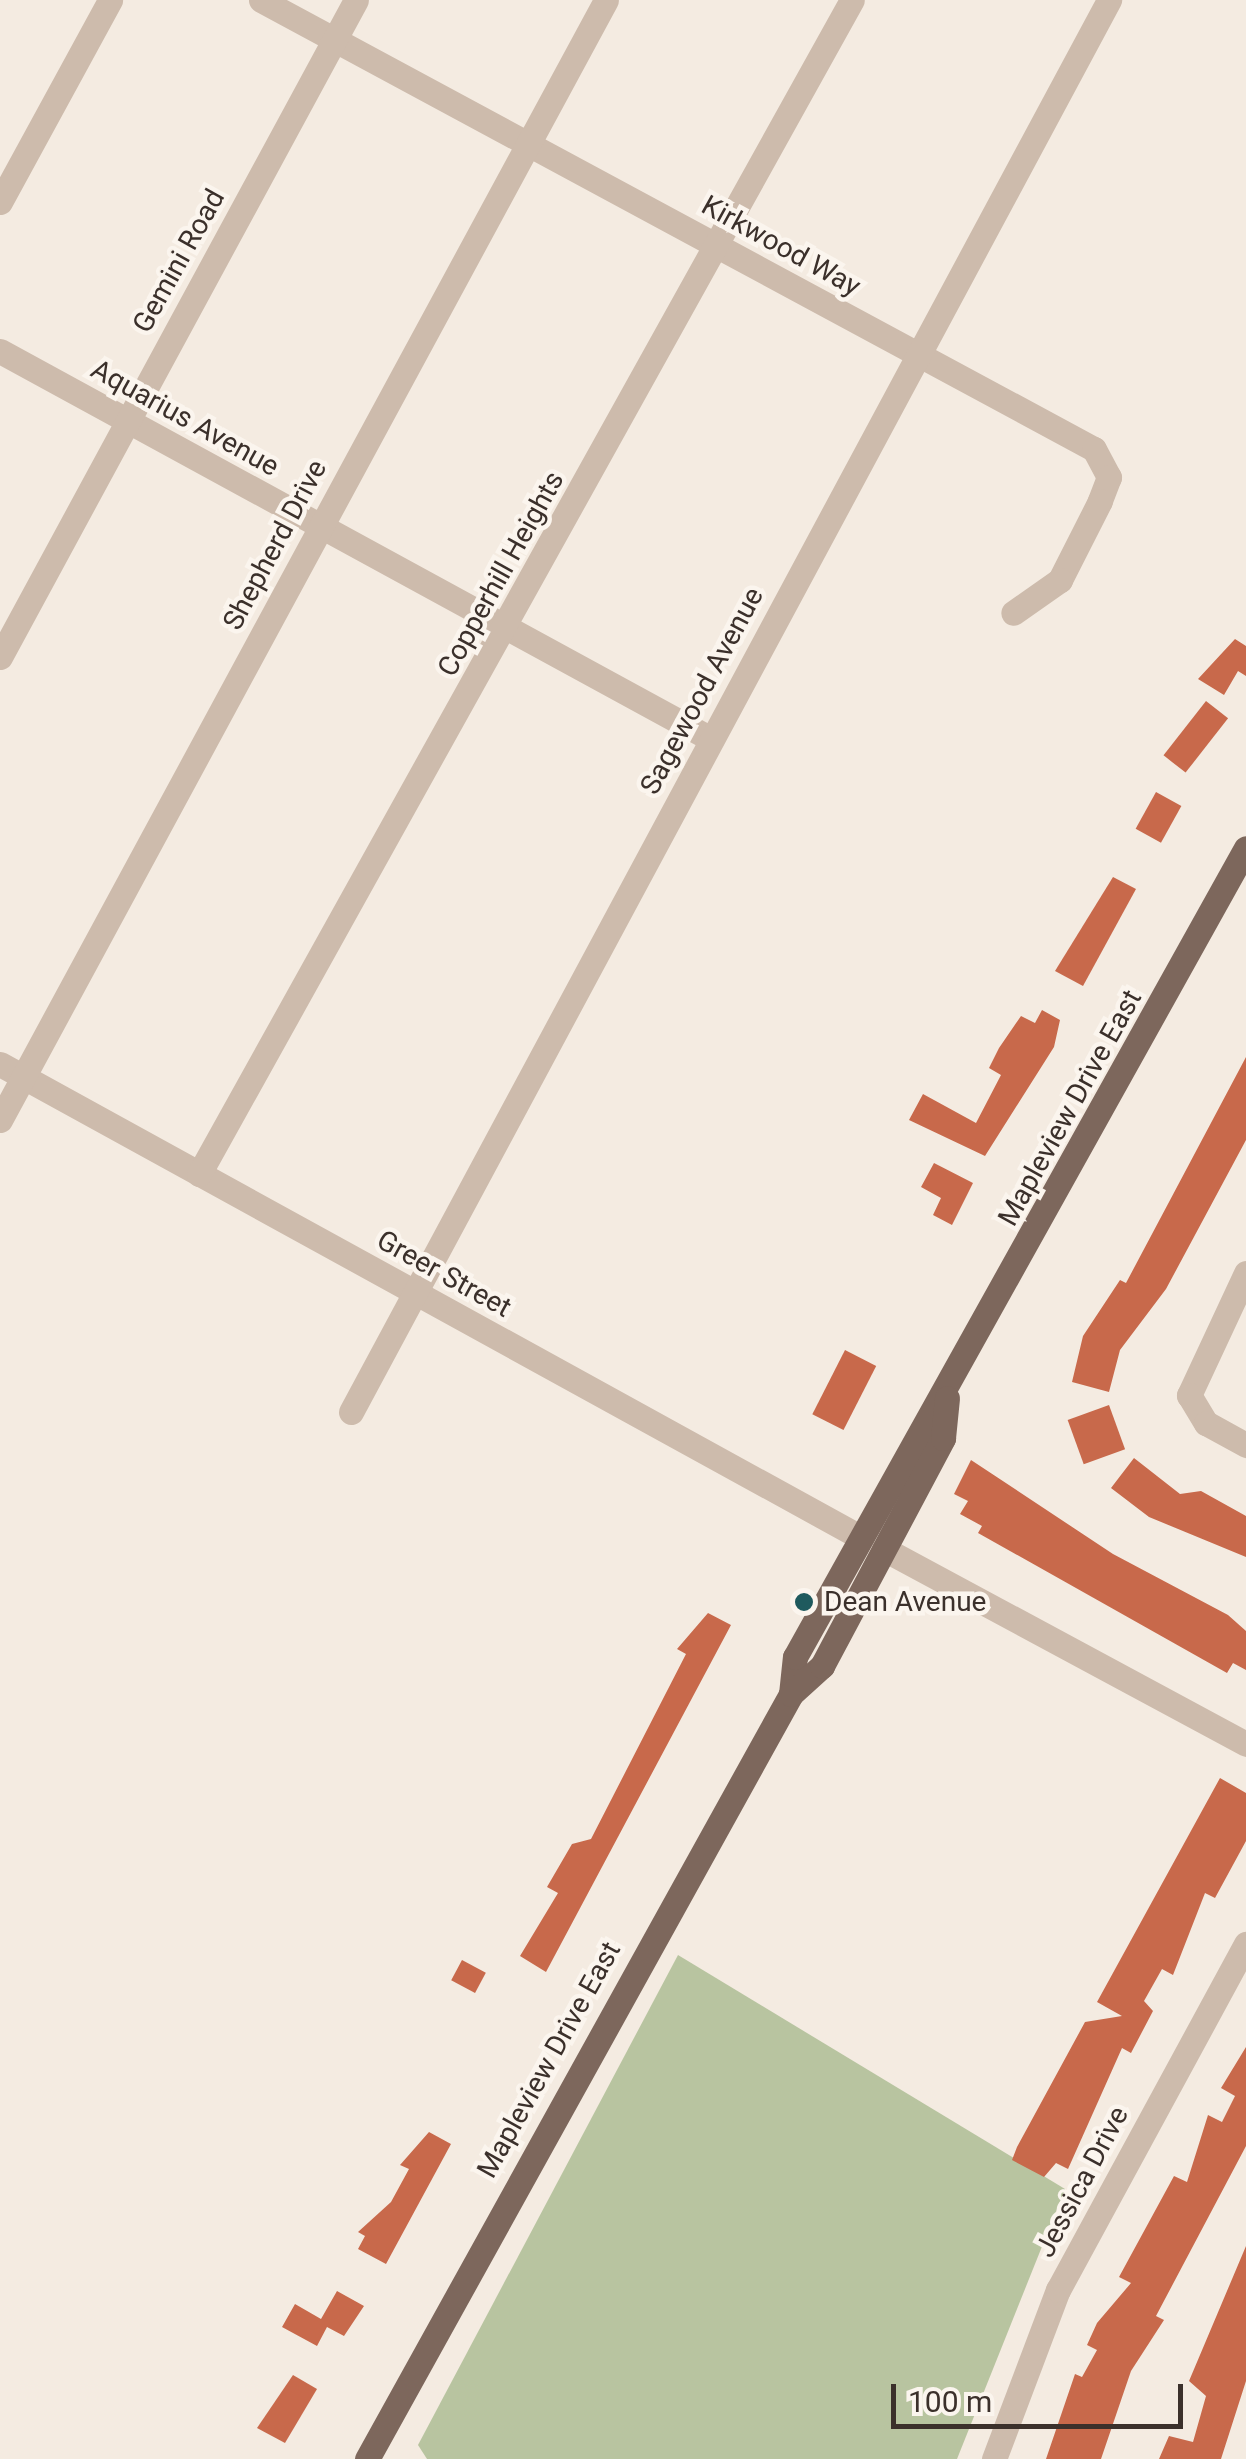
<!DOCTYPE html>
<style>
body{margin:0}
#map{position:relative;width:1246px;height:2459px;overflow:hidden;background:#f4ebe1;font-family:Roboto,sans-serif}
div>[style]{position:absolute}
.green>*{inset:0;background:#b8c4a0}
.building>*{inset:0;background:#c8694b;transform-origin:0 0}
.minor>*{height:25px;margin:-12.5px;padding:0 12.5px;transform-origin:12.5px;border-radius:12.5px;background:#cdbbac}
.major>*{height:25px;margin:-12.5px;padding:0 12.5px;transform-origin:12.5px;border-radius:12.5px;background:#7d675c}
.dots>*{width:28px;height:28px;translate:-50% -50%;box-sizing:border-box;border:5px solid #fbf5ee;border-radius:50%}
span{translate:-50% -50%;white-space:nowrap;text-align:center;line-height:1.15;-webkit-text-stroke:9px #fbf5ee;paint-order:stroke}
.street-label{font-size:28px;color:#3b302b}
.poi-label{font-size:28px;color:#3b302b}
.left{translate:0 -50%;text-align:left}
.scale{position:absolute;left:891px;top:2384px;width:292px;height:45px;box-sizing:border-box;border:5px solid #3b302b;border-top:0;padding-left:12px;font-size:30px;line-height:35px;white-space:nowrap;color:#3b302b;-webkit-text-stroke:8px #fbf5ee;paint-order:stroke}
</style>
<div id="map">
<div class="green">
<div style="clip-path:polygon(678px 1955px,1065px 2189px,957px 2459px,427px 2459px,418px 2445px)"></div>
</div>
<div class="building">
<div style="clip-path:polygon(1235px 639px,1246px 646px,1246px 676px,1238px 671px,1224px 695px,1198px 679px)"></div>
<div style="left:1206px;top:701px;width:28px;height:69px;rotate:38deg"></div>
<div style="left:1156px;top:792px;width:29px;height:42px;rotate:29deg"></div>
<div style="clip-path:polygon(1113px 877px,1136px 889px,1083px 986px,1055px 971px)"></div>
<div style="clip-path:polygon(1042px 1010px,1060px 1020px,1054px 1047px,985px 1156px,909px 1120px,923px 1094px,976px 1123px,1001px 1075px,989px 1068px,999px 1048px,1021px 1016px,1035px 1023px)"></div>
<div style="clip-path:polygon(1246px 1057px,1246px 1140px,1166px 1289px,1120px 1350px,1109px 1392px,1072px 1382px,1083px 1336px,1120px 1280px,1126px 1283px)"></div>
<div style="clip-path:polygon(934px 1163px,973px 1183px,952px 1225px,933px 1215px,941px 1198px,921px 1187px)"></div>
<div style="left:845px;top:1350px;width:35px;height:72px;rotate:27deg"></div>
<div style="left:1109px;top:1405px;width:47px;height:44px;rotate:70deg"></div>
<div style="clip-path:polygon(1134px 1458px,1180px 1494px,1201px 1491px,1246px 1516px,1246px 1557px,1149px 1517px,1111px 1488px)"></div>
<div style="clip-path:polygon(971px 1460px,1113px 1554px,1228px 1615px,1246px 1631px,1246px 1670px,1233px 1663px,1227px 1673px,978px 1533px,982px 1526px,960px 1514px,968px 1501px,954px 1494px)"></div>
<div style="clip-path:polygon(708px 1613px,731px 1625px,546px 1972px,520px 1956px,558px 1893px,547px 1887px,572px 1844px,591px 1839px,686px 1654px,677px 1649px)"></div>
<div style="clip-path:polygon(1220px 1778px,1246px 1793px,1246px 1841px,1215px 1898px,1205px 1893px,1173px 1975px,1162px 1969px,1144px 2001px,1153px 2011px,1131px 2053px,1122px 2048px,1068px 2169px,1056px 2163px,1044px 2177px,1012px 2160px,1017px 2147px,1085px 2022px,1122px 2016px,1097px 2002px)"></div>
<div style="left:462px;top:1960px;width:27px;height:23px;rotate:28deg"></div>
<div style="clip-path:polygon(1246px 2047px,1246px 2146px,1156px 2316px,1164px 2320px,1131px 2371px,1101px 2459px,1046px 2459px,1075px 2374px,1082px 2377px,1097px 2350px,1087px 2345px,1097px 2323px,1131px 2283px,1119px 2277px,1174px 2176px,1187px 2182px,1208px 2115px,1222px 2122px,1235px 2096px,1221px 2088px)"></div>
<div style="clip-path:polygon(429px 2132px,451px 2144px,386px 2264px,358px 2249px,365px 2236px,358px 2232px,391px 2202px,409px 2169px,400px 2165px)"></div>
<div style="clip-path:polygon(1246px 2246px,1246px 2381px,1221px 2459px,1159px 2459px,1169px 2436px,1193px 2442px,1206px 2396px,1189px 2381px)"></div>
<div style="clip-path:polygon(337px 2291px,364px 2306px,344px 2336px,327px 2327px,317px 2346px,282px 2327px,295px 2304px,321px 2319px)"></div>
<div style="clip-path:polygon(293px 2375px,317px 2389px,285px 2443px,257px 2428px)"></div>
</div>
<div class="minor">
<div style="left:261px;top:0;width:946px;rotate:28.33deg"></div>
<div style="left:1094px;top:449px;width:32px;rotate:62deg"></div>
<div style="left:1109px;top:477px;width:26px;rotate:111deg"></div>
<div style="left:1100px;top:501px;width:89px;rotate:116.9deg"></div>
<div style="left:1060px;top:580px;width:57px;rotate:144.9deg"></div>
<div style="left:0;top:202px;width:230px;rotate:-61.4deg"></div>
<div style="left:0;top:351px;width:810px;rotate:28.62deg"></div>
<div style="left:0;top:657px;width:747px;rotate:-61.55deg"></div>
<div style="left:0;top:1064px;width:981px;rotate:28.81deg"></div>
<div style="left:0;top:1120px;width:1273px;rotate:-61.58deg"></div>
<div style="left:199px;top:1174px;width:1343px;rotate:-60.92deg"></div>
<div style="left:1246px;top:1273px;width:135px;rotate:115deg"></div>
<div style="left:1189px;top:1395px;width:33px;rotate:59deg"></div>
<div style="left:1206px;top:1423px;width:46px;rotate:28.8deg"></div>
<div style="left:351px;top:1412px;width:1603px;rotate:-61.77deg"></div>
<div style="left:884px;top:1549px;width:411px;rotate:28.3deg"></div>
<div style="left:994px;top:2459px;width:181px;rotate:-69.3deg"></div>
<div style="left:1058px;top:2290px;width:394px;rotate:-61.5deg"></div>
</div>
<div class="major">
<div style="left:791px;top:1694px;width:37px;rotate:-84deg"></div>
<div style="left:795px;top:1657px;width:926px;rotate:-60.86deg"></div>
<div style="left:367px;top:2459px;width:875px;rotate:-61deg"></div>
<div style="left:791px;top:1694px;width:42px;rotate:-42.1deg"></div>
<div style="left:822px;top:1666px;width:258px;rotate:-62deg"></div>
<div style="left:943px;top:1438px;width:40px;rotate:-84.3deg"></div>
</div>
<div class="dots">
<div style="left:804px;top:1602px;background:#1f5a5e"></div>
</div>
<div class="street-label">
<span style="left:781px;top:246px;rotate:29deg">Kirkwood Way</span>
<span style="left:179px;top:261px;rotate:-61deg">Gemini Road</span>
<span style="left:185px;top:418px;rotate:29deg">Aquarius Avenue</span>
<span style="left:275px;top:545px;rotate:-62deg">Shepherd Drive</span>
<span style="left:501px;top:574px;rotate:-61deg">Copperhill Heights</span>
<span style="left:702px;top:691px;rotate:-62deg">Sagewood Avenue</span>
<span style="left:1070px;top:1108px;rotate:-61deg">Mapleview Drive East</span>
<span style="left:444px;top:1274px;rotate:29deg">Greer Street</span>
<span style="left:549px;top:2060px;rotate:-61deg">Mapleview Drive East</span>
<span style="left:1082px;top:2182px;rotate:-62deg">Jessica Drive</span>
</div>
<div class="poi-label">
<span class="left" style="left:824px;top:1602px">Dean Avenue</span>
</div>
<div class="scale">100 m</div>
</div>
